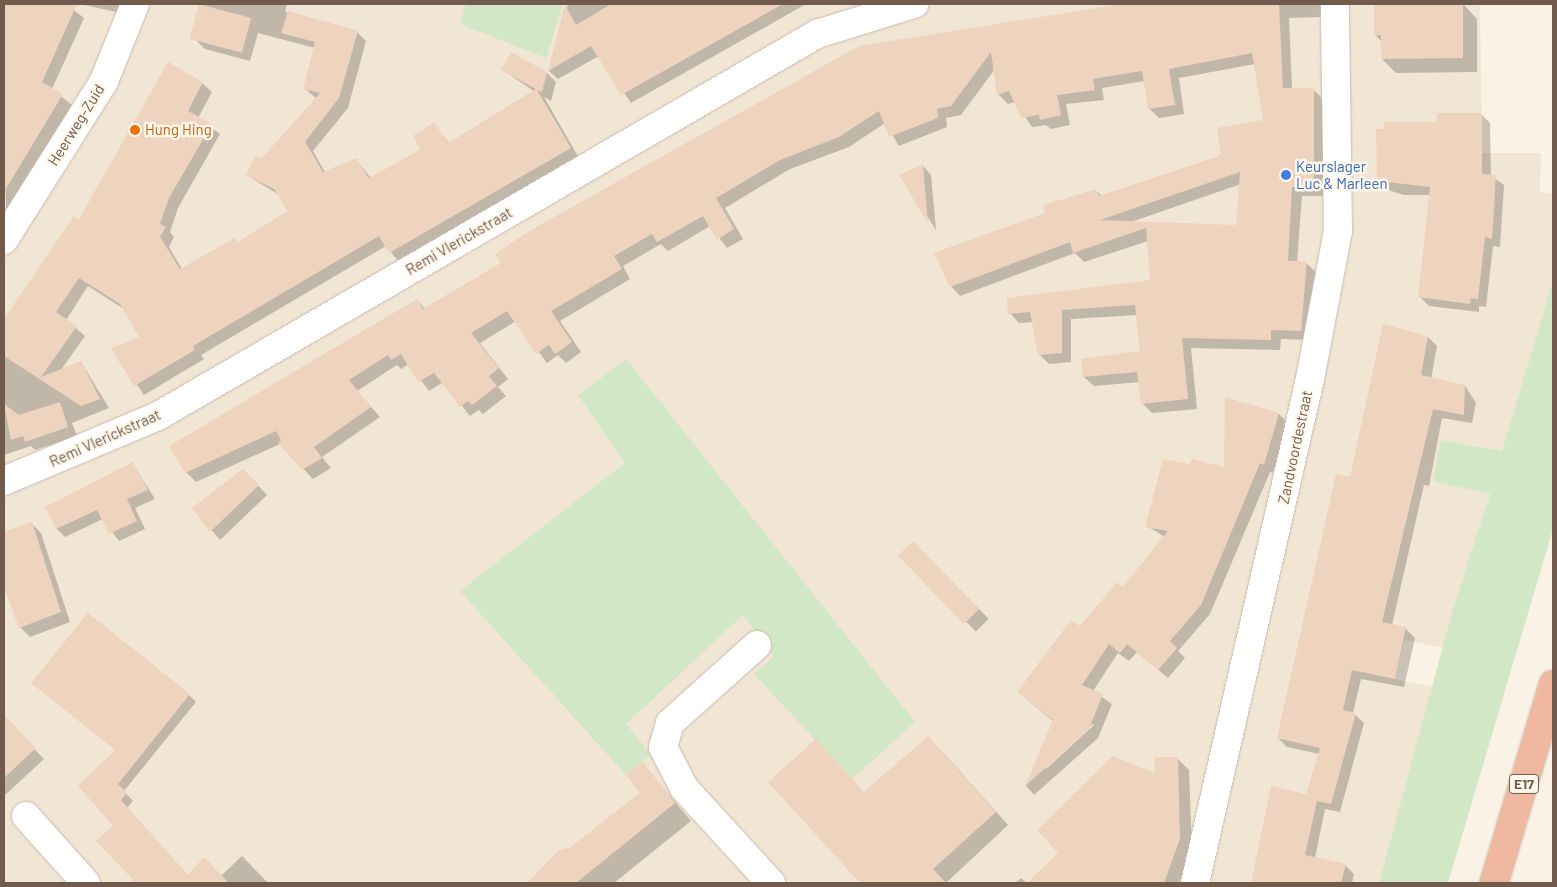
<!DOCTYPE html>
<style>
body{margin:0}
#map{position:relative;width:1557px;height:887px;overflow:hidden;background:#faf3e5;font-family:Barlow,sans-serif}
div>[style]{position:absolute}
.residential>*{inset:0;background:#f1e5d4}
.green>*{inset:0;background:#d2e7c5}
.shadow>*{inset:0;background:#0003;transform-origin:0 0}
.building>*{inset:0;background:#eed3bf;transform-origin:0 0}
.roads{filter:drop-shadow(0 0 1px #cbbbac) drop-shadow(0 0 1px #cbbbac)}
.minor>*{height:28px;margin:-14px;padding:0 14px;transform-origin:14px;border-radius:14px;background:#fff}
.highway>*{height:28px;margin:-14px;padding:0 14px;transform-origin:14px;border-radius:14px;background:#f0b8a1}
.dots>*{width:14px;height:14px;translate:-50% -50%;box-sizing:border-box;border:2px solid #fef7eb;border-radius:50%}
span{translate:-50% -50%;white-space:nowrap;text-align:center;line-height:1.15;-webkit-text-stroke:5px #fef7eb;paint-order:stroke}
.shield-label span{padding:1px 4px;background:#fef7eb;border:1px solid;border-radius:4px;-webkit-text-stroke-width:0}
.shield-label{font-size:14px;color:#715b4c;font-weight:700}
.street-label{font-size:15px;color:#715b4c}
.food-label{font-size:15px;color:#c56008}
.left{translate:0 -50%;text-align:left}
.shop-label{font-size:15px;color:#366cbe}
.frame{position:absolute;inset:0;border:5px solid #715b4c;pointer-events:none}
</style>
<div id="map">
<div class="residential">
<div style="clip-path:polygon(4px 4px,1480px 4px,1482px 153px,1541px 153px,1540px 192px,1553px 194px,1553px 281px,1502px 452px,1442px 440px,1490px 493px,1443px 648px,1404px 640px,1395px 679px,1433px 687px,1379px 883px,4px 883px)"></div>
</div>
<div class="green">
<div style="clip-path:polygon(466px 4px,563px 4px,546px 58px,460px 24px)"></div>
<div style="clip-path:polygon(1553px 281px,1553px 529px,1448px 883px,1379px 883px,1453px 609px,1490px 494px,1433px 481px,1441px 440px,1502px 451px)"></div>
<div style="clip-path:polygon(626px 359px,915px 722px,852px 779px,754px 674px,774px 657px,743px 615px,626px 724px,651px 755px,626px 775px,460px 591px,625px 463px,578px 395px)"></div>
</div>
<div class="shadow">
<div style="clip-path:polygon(9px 4px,66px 4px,84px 18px,52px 89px,72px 105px,6px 210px,4px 13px)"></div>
<div style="clip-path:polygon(80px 4px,124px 4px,121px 13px)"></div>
<div style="clip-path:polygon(200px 4px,287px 4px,285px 12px,357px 32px,366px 41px,348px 108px,313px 151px,325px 172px,356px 159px,371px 178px,422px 150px,433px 124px,449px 143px,535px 92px,503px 70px,547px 73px,556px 82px,551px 101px,544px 97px,579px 158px,399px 262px,386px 246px,201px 355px,204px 359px,144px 395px,113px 349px,141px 338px,124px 309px,88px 286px,66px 320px,85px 336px,61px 370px,81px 362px,109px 408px,72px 423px,77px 436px,35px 450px,31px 446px,4px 455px,4px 320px,74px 217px,80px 221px,202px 83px,212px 92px,198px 118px,220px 134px,178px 208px,170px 232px,174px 237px,169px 247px,182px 269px,239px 243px,289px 212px,279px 195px,247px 175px,317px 99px,304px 88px,315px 48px,258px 33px,250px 61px,205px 49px,196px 40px)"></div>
<div style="clip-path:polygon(568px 4px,806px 4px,631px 103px,599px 56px,558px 79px,549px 71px)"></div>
<div style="clip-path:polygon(evenodd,1126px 4px,1323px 4px,1323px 17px,1289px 18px,1292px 89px,1313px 89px,1323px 99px,1323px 196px,1302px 196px,1297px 262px,1306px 263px,1316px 272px,1310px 340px,1281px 339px,1280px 350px,1191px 348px,1197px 409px,1152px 413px,1142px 403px,1140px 382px,1094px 386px,1084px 377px,1142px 352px,1137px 315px,1071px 319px,1071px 362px,1049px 364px,1039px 354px,1033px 322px,1019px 323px,1010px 313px,1151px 281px,1148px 241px,1084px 262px,1075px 253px,960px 296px,951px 286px,1047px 214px,1096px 191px,1102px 196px,1217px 158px,1265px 121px,1255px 64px,1179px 78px,1184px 114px,1159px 118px,1149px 108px,1145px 81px,1102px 88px,1104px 100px,1066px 104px,1070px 125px,1051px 129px,1046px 125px,1032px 127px,1015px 102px,1008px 104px,999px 95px,995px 69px,961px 115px,946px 118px,947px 127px,899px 146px,885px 123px,849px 147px,790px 169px,725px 208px,743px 239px,727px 248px,710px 226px,668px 251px,661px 244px,623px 266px,630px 279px,560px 321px,581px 352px,566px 363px,558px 355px,547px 363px,516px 321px,480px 343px,508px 379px,498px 387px,506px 396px,483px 414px,479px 410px,470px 416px,443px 382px,429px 391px,409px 364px,401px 369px,397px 365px,357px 391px,380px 417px,322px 457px,331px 468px,313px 479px,280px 444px,196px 482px,186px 472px,417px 300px,425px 309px,859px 48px,1126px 4px,1241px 184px,1237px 226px,1131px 222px,1241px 184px)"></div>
<div style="clip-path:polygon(1376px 4px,1463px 4px,1477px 19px,1477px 72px,1396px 73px,1382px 59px,1382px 42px,1375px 35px)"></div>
<div style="clip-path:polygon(evenodd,1481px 114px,1490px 123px,1491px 176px,1504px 185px,1500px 247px,1493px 246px,1486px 307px,1479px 306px,1479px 312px,1429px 306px,1420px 297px,1431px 195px,1404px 195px,1388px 190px,1379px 181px,1438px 124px,1481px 114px,1385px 180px,1401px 182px,1385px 182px,1385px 180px)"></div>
<div style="clip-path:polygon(923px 166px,931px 175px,936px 230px,901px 176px)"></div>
<div style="clip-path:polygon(1428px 337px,1437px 346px,1431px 379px,1465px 386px,1476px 403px,1472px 423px,1442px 418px,1429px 486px,1424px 485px,1392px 625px,1406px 629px,1415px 638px,1404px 687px,1361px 679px,1353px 713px,1364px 723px,1340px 812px,1325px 809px,1315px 858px,1345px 865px,1354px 874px,1352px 883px,1254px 883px,1272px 788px,1307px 796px,1319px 754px,1287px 747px,1278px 738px,1351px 478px)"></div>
<div style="clip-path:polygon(evenodd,1226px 398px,1279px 414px,1288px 423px,1273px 473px,1270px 472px,1210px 614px,1178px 651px,1185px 658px,1168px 678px,1137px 652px,1129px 661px,1118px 653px,1093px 691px,1112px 704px,1098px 738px,1034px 795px,1026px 786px,1053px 721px,1018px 692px,1123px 589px,1165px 537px,1147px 526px,1225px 469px,1226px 398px,1093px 724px,1094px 725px,1046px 769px,1046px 766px,1093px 724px)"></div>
<div style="clip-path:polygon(133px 464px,155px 499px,135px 508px,145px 529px,119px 541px,103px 519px,65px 537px,57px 529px,46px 508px)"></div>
<div style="clip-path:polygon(252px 479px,267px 495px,220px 540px,193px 508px)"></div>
<div style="clip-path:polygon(31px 523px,41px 533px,70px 622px,30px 637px,20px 627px,4px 583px,4px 533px)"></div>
<div style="left:913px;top:543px;width:107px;height:18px;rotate:45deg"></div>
<div style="clip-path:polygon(189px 695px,196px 702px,124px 791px,133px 801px,127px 808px,188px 876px,221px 876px,242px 856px,268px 883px,137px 883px,98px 841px,114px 826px,79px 786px)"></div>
<div style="clip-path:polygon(4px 718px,44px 759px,4px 796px)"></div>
<div style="clip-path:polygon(940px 749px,1008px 825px,946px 883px,861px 883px,770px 782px,865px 794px)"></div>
<div style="clip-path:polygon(1177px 758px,1189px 770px,1192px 852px,1180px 883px,1029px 883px)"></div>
<div style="clip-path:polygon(643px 764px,691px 821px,614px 883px,529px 883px,560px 852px,570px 849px,642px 793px)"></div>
<div style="clip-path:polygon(1021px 878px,1027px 883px,1015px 883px)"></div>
</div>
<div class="building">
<div style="clip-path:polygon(4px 4px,77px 4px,42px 82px,63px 94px,4px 192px)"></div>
<div style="left:199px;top:4px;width:54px;height:36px;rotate:15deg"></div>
<div style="clip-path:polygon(611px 4px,783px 4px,621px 95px,591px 46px,548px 71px,565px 5px,576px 25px)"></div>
<div style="clip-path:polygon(evenodd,1122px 4px,1279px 4px,1283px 88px,1314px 88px,1314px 186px,1292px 187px,1288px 261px,1307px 261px,1301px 331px,1271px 330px,1271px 340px,1182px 338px,1188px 399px,1141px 404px,1137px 372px,1083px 377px,1081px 359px,1140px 351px,1135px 305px,1062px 310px,1062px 353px,1038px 355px,1030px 312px,1008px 314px,1007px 298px,1150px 280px,1146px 228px,1073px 253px,1070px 242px,950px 287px,934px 253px,1045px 213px,1044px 205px,1076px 195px,1096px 189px,1099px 196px,1216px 157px,1221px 154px,1217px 128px,1263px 120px,1252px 53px,1169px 69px,1175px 105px,1148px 109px,1142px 71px,1093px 79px,1095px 90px,1057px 95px,1061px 115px,1040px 120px,1039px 115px,1021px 118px,1009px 91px,997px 95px,991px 52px,951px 106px,937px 109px,938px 118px,889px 137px,879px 111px,839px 137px,780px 160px,716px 198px,734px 229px,717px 240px,703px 216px,657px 242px,652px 234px,614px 256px,622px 269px,551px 311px,572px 342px,555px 354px,549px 345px,536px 354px,507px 311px,471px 333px,499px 368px,489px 376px,497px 386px,472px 405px,468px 401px,460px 407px,434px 373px,418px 382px,401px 354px,391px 360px,388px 355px,349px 380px,371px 407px,314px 447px,322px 458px,302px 470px,278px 443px,281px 440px,276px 431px,185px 473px,169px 446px,417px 299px,423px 309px,501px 263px,495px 254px,531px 230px,859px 46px,1122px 4px,1240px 172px,1236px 225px,1100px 220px,1240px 172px)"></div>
<div style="clip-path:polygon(1374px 4px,1463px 4px,1463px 58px,1381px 59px,1381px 35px,1374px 36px)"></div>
<div style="clip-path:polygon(288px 11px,358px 31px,339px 98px,305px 142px,323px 172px,356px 158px,369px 178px,420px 150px,413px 136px,434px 122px,448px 143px,536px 89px,501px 70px,511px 52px,547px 72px,542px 92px,537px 90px,571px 148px,389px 253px,379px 236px,193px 346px,195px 350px,134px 386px,111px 348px,139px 337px,120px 304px,79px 278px,56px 312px,77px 326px,41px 377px,81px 361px,100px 399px,81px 406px,4px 356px,4px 319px,74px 216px,79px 219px,168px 62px,203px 82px,188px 111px,212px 124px,169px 198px,160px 224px,166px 227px,160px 237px,180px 269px,235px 238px,238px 242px,287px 211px,274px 189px,245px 175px,256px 156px,261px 159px,320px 93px,303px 89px,315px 42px,281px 33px)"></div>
<div style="clip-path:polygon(1437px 113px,1482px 113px,1482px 174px,1496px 175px,1492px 239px,1485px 237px,1478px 299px,1471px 298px,1470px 304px,1418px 297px,1430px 187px,1377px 181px,1376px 129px,1384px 129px,1384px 122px,1437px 122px)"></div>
<div style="clip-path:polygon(923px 164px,928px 224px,899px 175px)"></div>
<div style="clip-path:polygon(1383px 324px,1428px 336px,1421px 375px,1465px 385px,1464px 415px,1433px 409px,1382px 622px,1406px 627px,1395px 679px,1352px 670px,1343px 710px,1356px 713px,1331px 804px,1317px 801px,1305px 855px,1346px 864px,1341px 883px,1251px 883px,1271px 786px,1306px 794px,1320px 748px,1277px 738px,1336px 474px,1350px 477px)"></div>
<div style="clip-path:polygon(1225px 397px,1279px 413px,1264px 465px,1260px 463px,1201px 605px,1170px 641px,1177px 648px,1158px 670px,1127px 644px,1120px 653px,1109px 644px,1082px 685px,1103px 694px,1089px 729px,1025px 786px,1053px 720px,1017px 692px,1071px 620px,1080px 626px,1117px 582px,1123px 587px,1168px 531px,1145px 527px,1163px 459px,1190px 464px,1192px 459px,1224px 467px)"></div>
<div style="clip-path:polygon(60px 402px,68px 427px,25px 442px,23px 436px,11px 440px,4px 404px,19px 415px)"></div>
<div style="clip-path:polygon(133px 462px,148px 490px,127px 499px,137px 521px,109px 534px,97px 510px,56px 529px,45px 507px)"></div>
<div style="clip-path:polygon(243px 469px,259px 485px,210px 532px,192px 508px)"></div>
<div style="clip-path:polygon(32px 522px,61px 612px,19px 628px,4px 587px,4px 532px)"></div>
<div style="left:913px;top:541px;width:95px;height:21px;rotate:46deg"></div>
<div style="clip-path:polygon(88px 613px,190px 694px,118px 784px,127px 793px,121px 800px,188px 875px,204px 857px,229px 883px,136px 883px,96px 841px,113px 826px,78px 786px,115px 750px,31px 683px)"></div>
<div style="clip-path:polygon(4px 715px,36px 748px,4px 778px)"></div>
<div style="clip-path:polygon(928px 736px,996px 812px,933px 869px,946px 883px,860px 883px,768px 782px,816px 739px,864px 792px)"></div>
<div style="clip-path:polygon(1113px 756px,1155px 773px,1155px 757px,1178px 757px,1180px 839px,1164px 883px,1027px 883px,1058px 853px,1037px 830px)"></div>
<div style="clip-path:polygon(643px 762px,675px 803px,576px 883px,527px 883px,559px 850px,569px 848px,640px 793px,626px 775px)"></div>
</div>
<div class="roads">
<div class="minor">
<div style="left:4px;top:240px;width:188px;rotate:-57.8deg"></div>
<div style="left:104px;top:81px;width:83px;rotate:-68.1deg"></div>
<div style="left:4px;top:481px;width:167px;rotate:-22.9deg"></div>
<div style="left:158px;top:416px;width:762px;rotate:-30.1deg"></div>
<div style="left:817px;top:34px;width:102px;rotate:-17.2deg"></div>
<div style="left:757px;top:645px;width:117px;rotate:138.1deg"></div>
<div style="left:670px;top:723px;width:25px;rotate:106deg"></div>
<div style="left:663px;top:747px;width:46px;rotate:62.9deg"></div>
<div style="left:684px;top:788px;width:129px;rotate:47.5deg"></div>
<div style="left:26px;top:816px;width:90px;rotate:48.2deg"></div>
<div style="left:1195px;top:883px;width:517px;rotate:-77.15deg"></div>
<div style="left:1310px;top:379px;width:151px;rotate:-79.3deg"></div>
<div style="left:1338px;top:231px;width:227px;rotate:-90.8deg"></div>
</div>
<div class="highway">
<div style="left:1494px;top:883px;width:207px;rotate:-73.4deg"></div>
</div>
</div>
<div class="dots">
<div style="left:135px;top:130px;background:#e8710a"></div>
<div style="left:1286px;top:175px;background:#3f7fe0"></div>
</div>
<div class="shield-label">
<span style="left:1524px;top:784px">E17</span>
</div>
<div class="street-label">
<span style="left:76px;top:125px;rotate:-58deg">Heerweg-Zuid</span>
<span style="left:459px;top:241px;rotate:-30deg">Remi Vlerickstraat</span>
<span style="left:105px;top:438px;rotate:-24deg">Remi Vlerickstraat</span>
<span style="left:1295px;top:447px;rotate:-78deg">Zandvoordestraat</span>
</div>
<div class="food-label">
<span class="left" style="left:145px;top:130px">Hung Hing</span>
</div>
<div class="shop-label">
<span class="left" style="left:1296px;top:175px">Keurslager<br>Luc &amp; Marleen</span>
</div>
<div class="frame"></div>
</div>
